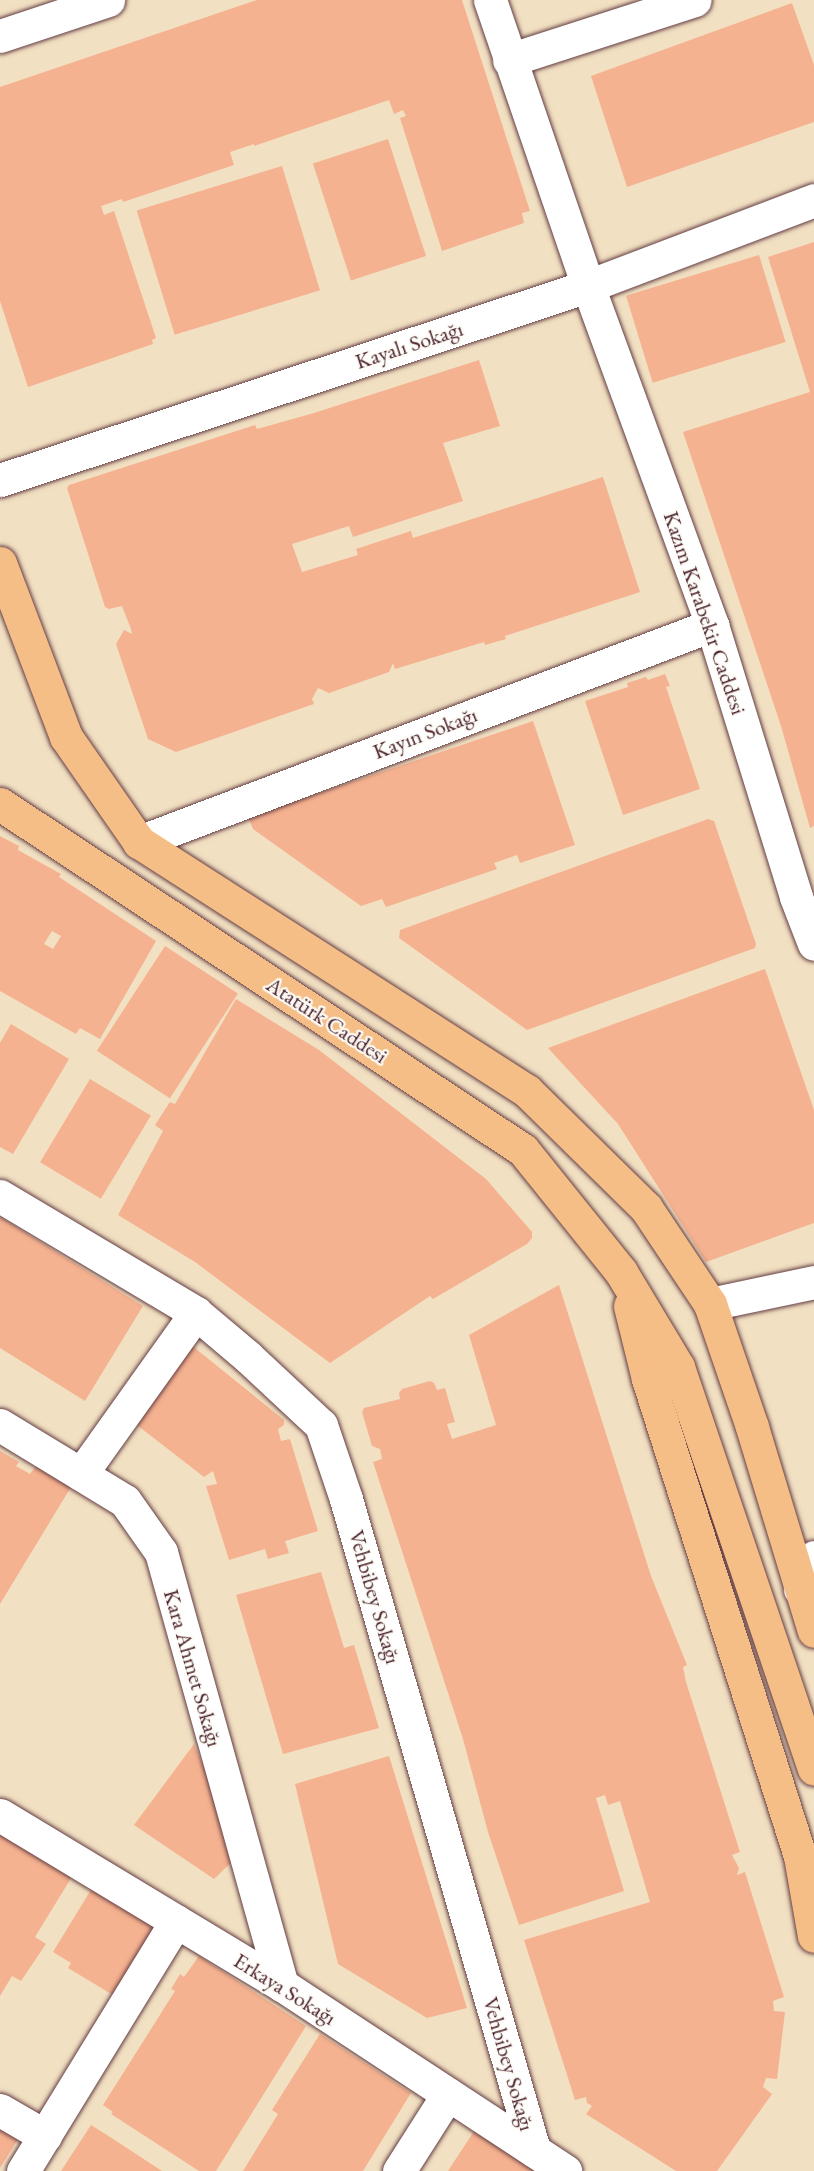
<!DOCTYPE html>
<meta charset="utf-8">
<style>
body{margin:0}
#map{position:relative;width:814px;height:2171px;overflow:hidden;background:#f2e0c2;font-family:"EB Garamond",serif}
div>[style]{position:absolute}
.building>*{inset:0;background:#f5b290;transform-origin:0 0}
.roads{filter:drop-shadow(0 0 2px #633c42) drop-shadow(0 0 2px #633c42)}
.minor>*{height:33px;margin:-16.5px;padding:0 16.5px;transform-origin:16.5px;border-radius:16.5px;background:#fff}
.major>*{height:33px;margin:-16.5px;padding:0 16.5px;transform-origin:16.5px;border-radius:16.5px;background:#f6be87}
span{translate:-50% -50%;white-space:nowrap;text-align:center;line-height:1.15;-webkit-text-stroke:4.5px #fdfcf7;paint-order:stroke}
.street-label{font-size:22px;color:#4a1f2b}
</style>
<div id="map">
<div class="building">
<div style="clip-path:polygon(257px 0,462px 0,530px 211px,522px 213px,524px 223px,442px 251px,400px 118px,406px 116px,403px 110px,394px 114px,389px 100px,254px 146px,254px 144px,230px 152px,234px 165px,123px 202px,122px 199px,101px 206px,104px 215px,114px 211px,156px 338px,152px 340px,153px 344px,28px 387px,0 301px,0 87px)"></div>
<div style="clip-path:polygon(792px 3px,814px 65px,814px 122px,627px 187px,591px 76px)"></div>
<div style="left:388px;top:139px;width:123px;height:79px;rotate:72deg"></div>
<div style="left:282px;top:166px;width:130px;height:152px;rotate:73deg"></div>
<div style="clip-path:polygon(814px 242px,814px 826px,810px 828px,781px 726px,683px 432px,810px 392px,768px 257px)"></div>
<div style="left:759px;top:255px;width:91px;height:139px;rotate:73deg"></div>
<div style="clip-path:polygon(479px 360px,500px 426px,443px 443px,463px 501px,353px 537px,349px 526px,292px 544px,302px 572px,358px 555px,356px 549px,411px 531px,413px 538px,603px 477px,640px 592px,505px 636px,506px 639px,485px 645px,484px 642px,395px 669px,393px 663px,389px 672px,329px 693px,318px 688px,312px 699px,314px 704px,176px 752px,148px 739px,116px 644px,124px 630px,132px 634px,131px 629px,122px 606px,109px 609px,105px 607px,67px 488px,69px 485px,255px 425px,257px 429px,314px 413px)"></div>
<div style="clip-path:polygon(665px 674px,670px 686px,666px 687px,700px 789px,623px 815px,585px 701px,628px 687px,627px 683px,646px 677px,648px 680px)"></div>
<div style="clip-path:polygon(533px 721px,575px 845px,520px 863px,517px 855px,494px 863px,497px 869px,386px 907px,382px 899px,361px 906px,253px 829px,248px 817px)"></div>
<div style="clip-path:polygon(708px 819px,714px 821px,756px 944px,755px 948px,527px 1030px,399px 938px,400px 930px)"></div>
<div style="clip-path:polygon(evenodd,0 836px,19px 846px,18px 850px,61px 874px,59px 877px,156px 941px,100px 1039px,80px 1028px,76px 1034px,0 991px,0 836px,52px 931px,61px 936px,53px 949px,44px 944px,52px 931px)"></div>
<div style="left:165px;top:946px;width:87px;height:125px;rotate:33deg"></div>
<div style="clip-path:polygon(765px 969px,814px 1110px,814px 1223px,706px 1262px,618px 1124px,548px 1048px)"></div>
<div style="clip-path:polygon(236px 999px,319px 1050px,486px 1179px,532px 1232px,532px 1238px,527px 1244px,433px 1299px,430px 1296px,330px 1363px,195px 1262px,118px 1215px,163px 1131px,155px 1125px,170px 1102px,175px 1104px)"></div>
<div style="clip-path:polygon(11px 1024px,69px 1059px,13px 1154px,0 1147px,0 1043px)"></div>
<div style="left:90px;top:1079px;width:71px;height:97px;rotate:31deg"></div>
<div style="clip-path:polygon(0 1217px,143px 1306px,85px 1401px,0 1348px)"></div>
<div style="clip-path:polygon(559px 1285px,651px 1576px,687px 1665px,683px 1667px,686px 1682px,740px 1852px,732px 1855px,739px 1868px,737px 1875px,745px 1872px,784px 1997px,773px 2001px,774px 2011px,785px 2012px,777px 2079px,766px 2078px,763px 2087px,772px 2094px,717px 2171px,676px 2171px,586px 2114px,592px 2106px,587px 2103px,586px 2097px,575px 2100px,524px 1940px,650px 1902px,620px 1801px,608px 1805px,605px 1795px,596px 1798px,624px 1891px,519px 1925px,488px 1832px,463px 1739px,373px 1462px,382px 1459px,380px 1449px,372px 1446px,362px 1412px,364px 1408px,400px 1399px,399px 1393px,402px 1389px,430px 1381px,434px 1383px,437px 1390px,445px 1388px,455px 1422px,447px 1424px,452px 1439px,496px 1425px,469px 1335px)"></div>
<div style="clip-path:polygon(185px 1340px,284px 1420px,284px 1425px,278px 1429px,281px 1441px,290px 1439px,318px 1531px,285px 1541px,289px 1553px,268px 1559px,265px 1549px,229px 1560px,206px 1486px,217px 1484px,213px 1471px,204px 1477px,133px 1422px)"></div>
<div style="clip-path:polygon(0 1451px,19px 1462px,16px 1466px,30px 1474px,36px 1466px,71px 1487px,0 1604px)"></div>
<div style="clip-path:polygon(321px 1572px,344px 1648px,354px 1645px,379px 1728px,283px 1754px,236px 1595px)"></div>
<div style="clip-path:polygon(194px 1744px,240px 1854px,214px 1879px,134px 1825px)"></div>
<div style="clip-path:polygon(389px 1756px,467px 2008px,427px 2018px,338px 1964px,295px 1784px)"></div>
<div style="clip-path:polygon(0 1833px,73px 1875px,35px 1937px,46px 1944px,21px 1981px,12px 1976px,0 1996px)"></div>
<div style="clip-path:polygon(92px 1888px,157px 1926px,113px 1995px,68px 1968px,71px 1963px,53px 1952px)"></div>
<div style="clip-path:polygon(199px 1956px,306px 2026px,216px 2171px,199px 2171px,111px 2114px,113px 2112px,103px 2105px,175px 1991px,171px 1989px,180px 1974px,184px 1977px)"></div>
<div style="clip-path:polygon(320px 2034px,411px 2093px,363px 2171px,243px 2171px,278px 2114px,272px 2110px)"></div>
<div style="clip-path:polygon(0 2119px,23px 2131px,0 2168px)"></div>
<div style="clip-path:polygon(91px 2125px,107px 2135px,162px 2171px,61px 2171px)"></div>
<div style="clip-path:polygon(478px 2125px,545px 2171px,448px 2171px)"></div>
</div>
<div class="roads">
<div class="minor">
<div style="left:490px;top:0;width:302px;rotate:71.1deg"></div>
<div style="left:588px;top:286px;width:361px;rotate:69.9deg"></div>
<div style="left:712px;top:625px;width:285px;rotate:72.8deg"></div>
<div style="left:796px;top:897px;width:50px;rotate:69deg"></div>
<div style="left:0;top:36px;width:114px;rotate:-18.4deg"></div>
<div style="left:509px;top:60px;width:195px;rotate:-17.9deg"></div>
<div style="left:0;top:480px;width:619px;rotate:-18.26deg"></div>
<div style="left:588px;top:286px;width:242px;rotate:-20.8deg"></div>
<div style="left:139px;top:842px;width:613px;rotate:-20.74deg"></div>
<div style="left:0;top:1196px;width:228px;rotate:30.8deg"></div>
<div style="left:196px;top:1313px;width:68px;rotate:40.2deg"></div>
<div style="left:248px;top:1357px;width:100px;rotate:43deg"></div>
<div style="left:321px;top:1425px;width:78px;rotate:71.3deg"></div>
<div style="left:346px;top:1499px;width:678px;rotate:73.89deg"></div>
<div style="left:710px;top:1304px;width:106px;rotate:-11.9deg"></div>
<div style="left:0;top:1425px;width:146px;rotate:31.3deg"></div>
<div style="left:125px;top:1501px;width:62px;rotate:54.8deg"></div>
<div style="left:161px;top:1552px;width:450px;rotate:74.4deg"></div>
<div style="left:81px;top:1474px;width:198px;rotate:-54.5deg"></div>
<div style="left:800px;top:1589px;width:35px;rotate:-66deg"></div>
<div style="left:0;top:1815px;width:329px;rotate:31.1deg"></div>
<div style="left:282px;top:1985px;width:339px;rotate:33.3deg"></div>
<div style="left:0;top:2110px;width:52px;rotate:30deg"></div>
<div style="left:23px;top:2171px;width:293px;rotate:-58.5deg"></div>
<div style="left:399px;top:2171px;width:91px;rotate:-57.5deg"></div>
</div>
<div class="major">
<div style="left:0;top:563px;width:186px;rotate:69.2deg"></div>
<div style="left:66px;top:737px;width:128px;rotate:55.2deg"></div>
<div style="left:139px;top:842px;width:461px;rotate:32.7deg"></div>
<div style="left:527px;top:1091px;width:167px;rotate:44.5deg"></div>
<div style="left:646px;top:1208px;width:115px;rotate:56.3deg"></div>
<div style="left:710px;top:1304px;width:130px;rotate:71.1deg"></div>
<div style="left:752px;top:1427px;width:213px;rotate:73.1deg"></div>
<div style="left:0;top:804px;width:627px;rotate:33.49deg"></div>
<div style="left:523px;top:1150px;width:156px;rotate:51.2deg"></div>
<div style="left:621px;top:1272px;width:111px;rotate:59deg"></div>
<div style="left:678px;top:1367px;width:424px;rotate:71.3deg"></div>
<div style="left:630px;top:1306px;width:75px;rotate:76.1deg"></div>
<div style="left:648px;top:1379px;width:501px;rotate:72.33deg"></div>
<div style="left:800px;top:1856px;width:81px;rotate:80.1deg"></div>
</div>
</div>
<div class="street-label">
<span style="left:409px;top:345px;rotate:-18deg">Kayalı Sokağı</span>
<span style="left:705px;top:613px;rotate:71deg">Kazım Karabekir Caddesi</span>
<span style="left:425px;top:733px;rotate:-21deg">Kayın Sokağı</span>
<span style="left:327px;top:1020px;rotate:33deg">Atatürk Caddesi</span>
<span style="left:375px;top:1597px;rotate:74deg">Vehbibey Sokağı</span>
<span style="left:193px;top:1668px;rotate:74deg">Kara Ahmet Sokağı</span>
<span style="left:285px;top:1989px;rotate:32deg">Erkaya Sokağı</span>
<span style="left:509px;top:2064px;rotate:74deg">Vehbibey Sokağı</span>
</div>
</div>
